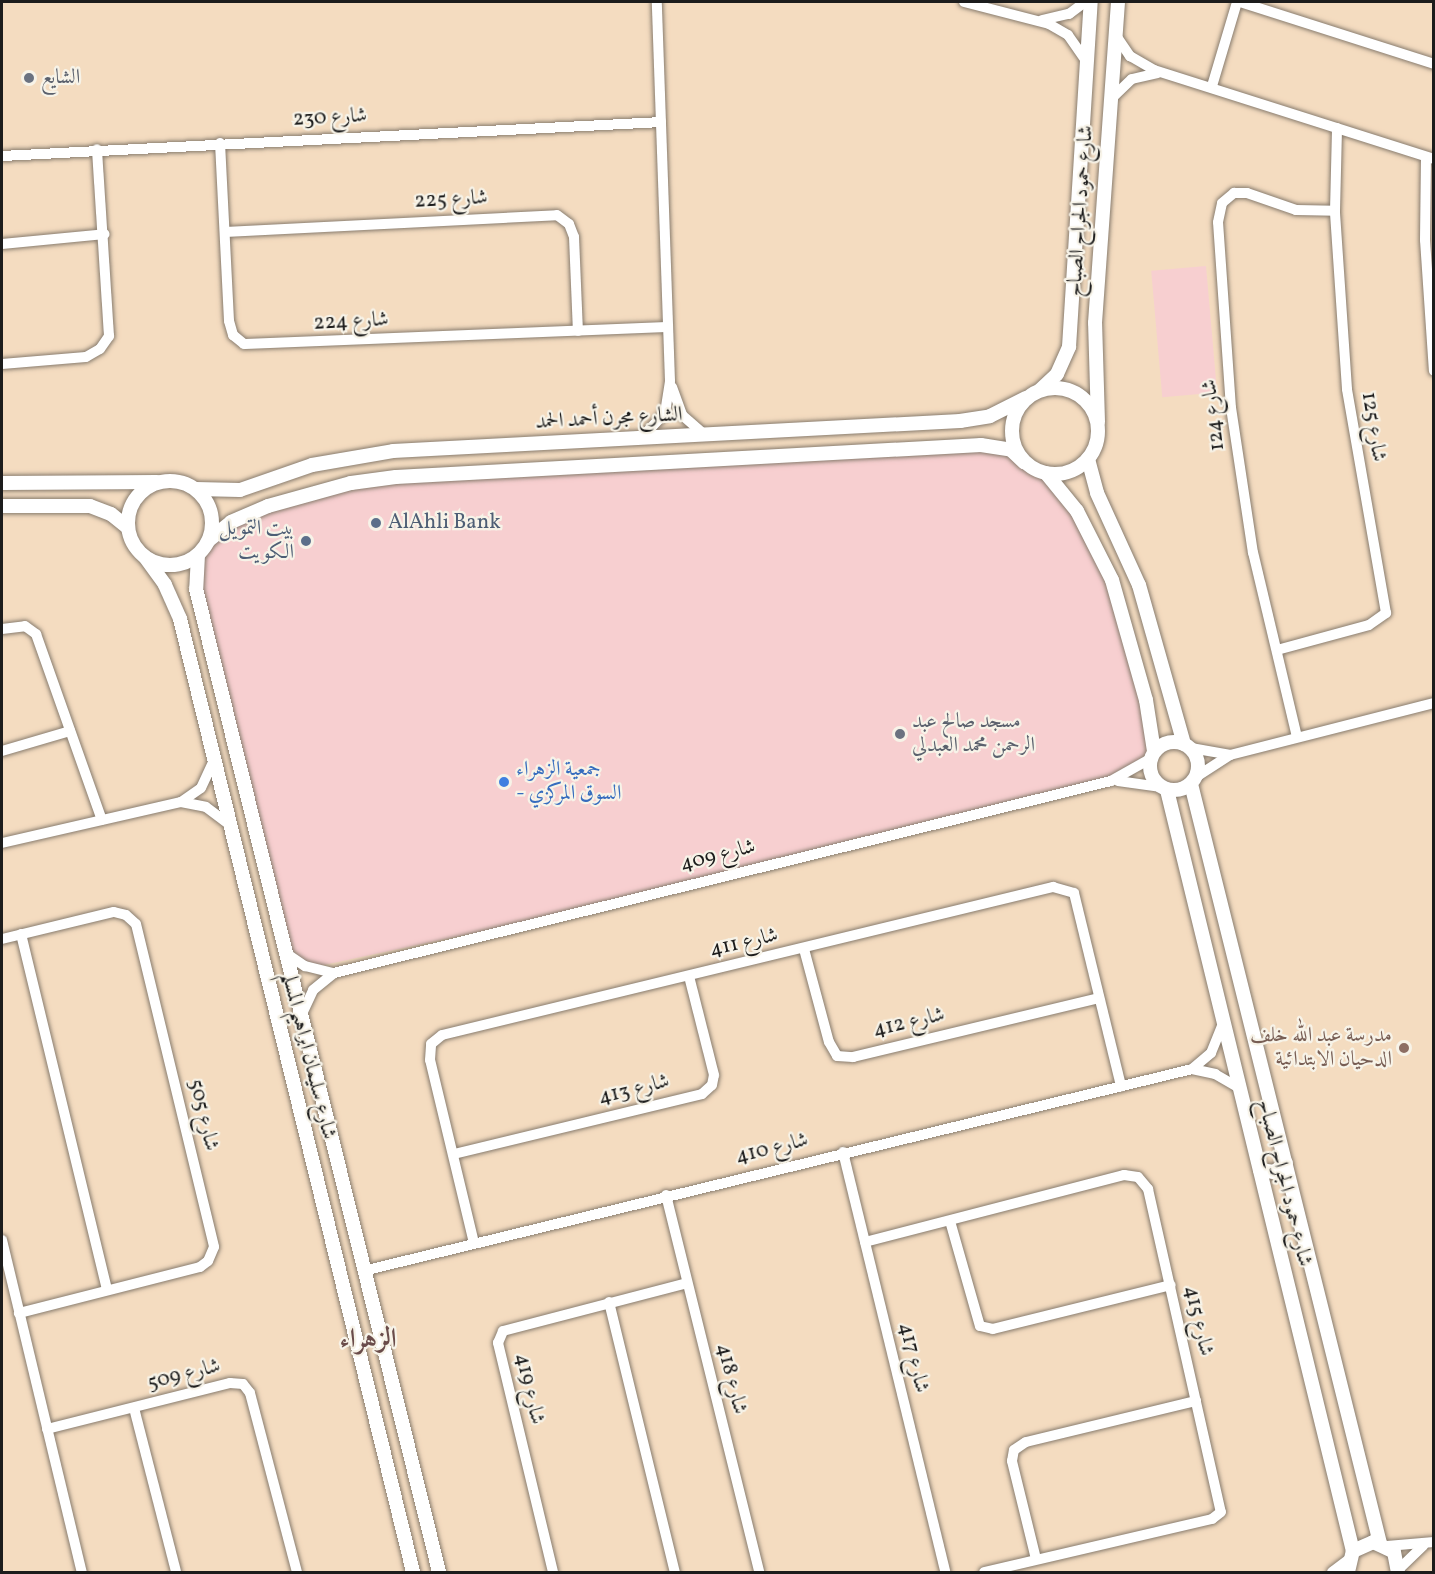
<!DOCTYPE html>
<meta charset="utf-8">
<style>
body{margin:0}
#map{position:relative;width:1435px;height:1574px;overflow:hidden;background:#f4dcc0;font-family:Vollkorn,Amiri,serif}
div>[style]{position:absolute}
.built>*{inset:0;background:#f7cfd0;transform-origin:0 0}
.roads{filter:drop-shadow(0 0 2px #887c6e) drop-shadow(0 0 2px #887c6e)}
.minor>*{height:10px;margin:-5px;padding:0 5px;transform-origin:5px;border-radius:5px;background:#fff}
.tertiary>*{height:14px;margin:-7px;padding:0 7px;transform-origin:7px;border-radius:7px;background:#fff}
.tertiary>.ring{margin:-7px;padding:0;box-sizing:content-box;background:none;border:14px solid #fff;border-radius:50%}
.dots>*{width:16px;height:16px;translate:-50% -50%;box-sizing:border-box;border:3px solid #f7f3e8;border-radius:50%}
span{translate:-50% -50%;white-space:nowrap;text-align:center;line-height:1.15;-webkit-text-stroke:4.5px #f7f3e8;paint-order:stroke}
.worship-label{font-size:21px;color:#5b616d}
.left{translate:0 -50%;text-align:left}
.street-label{font-size:21px;color:#1c1c1c}
.service-label{font-size:21px;color:#4e5e75}
.right{translate:-100% -50%;text-align:right}
.shop-label{font-size:21px;color:#366cbe}
.education-label{font-size:21px;color:#785e54}
.district-label{font-size:27px;color:#6a4c4a;font-weight:700}
.frame{position:absolute;inset:0;border:3px solid #1c1c1c;pointer-events:none}
</style>
<div id="map">
<div class="built">
<div style="left:1206px;top:266px;width:127px;height:55px;rotate:85deg"></div>
<div style="clip-path:polygon(981px 445px,1046px 473px,1112px 580px,1154px 751px,1134px 771px,600px 906px,319px 966px,303px 960px,292px 951px,195px 565px,209px 540px,231px 522px,351px 483px)"></div>
</div>
<div class="roads">
<div class="minor">
<div style="left:964px;top:2px;width:88px;rotate:14.5deg"></div>
<div style="left:1049px;top:24px;width:22px;rotate:30deg"></div>
<div style="left:1068px;top:35px;width:33px;rotate:55deg"></div>
<div style="left:1240px;top:2px;width:204px;rotate:17.7deg"></div>
<div style="left:1042px;top:20px;width:28px;rotate:-13deg"></div>
<div style="left:1069px;top:14px;width:20px;rotate:-37deg"></div>
<div style="left:1115px;top:34px;width:27px;rotate:56deg"></div>
<div style="left:1130px;top:56px;width:28px;rotate:30deg"></div>
<div style="left:1154px;top:70px;width:294px;rotate:17.6deg"></div>
<div style="left:1212px;top:86px;width:88px;rotate:-73.4deg"></div>
<div style="left:1110px;top:100px;width:30px;rotate:-44deg"></div>
<div style="left:1132px;top:79px;width:26px;rotate:-13deg"></div>
<div style="left:220px;top:143px;width:178px;rotate:87.1deg"></div>
<div style="left:229px;top:321px;width:15px;rotate:74deg"></div>
<div style="left:233px;top:335px;width:14px;rotate:39deg"></div>
<div style="left:244px;top:344px;width:424px;rotate:-2.3deg"></div>
<div style="left:2px;top:156px;width:660px;rotate:-2.95deg"></div>
<div style="left:1426px;top:157px;width:83px;rotate:90.7deg"></div>
<div style="left:1425px;top:240px;width:131px;rotate:86.1deg"></div>
<div style="left:225px;top:232px;width:332px;rotate:-2.9deg"></div>
<div style="left:557px;top:215px;width:15px;rotate:37deg"></div>
<div style="left:569px;top:224px;width:14px;rotate:69deg"></div>
<div style="left:574px;top:237px;width:94px;rotate:87.6deg"></div>
<div style="left:2px;top:244px;width:103px;rotate:-5.5deg"></div>
<div style="left:2px;top:364px;width:84px;rotate:-4.8deg"></div>
<div style="left:86px;top:357px;width:16px;rotate:-30deg"></div>
<div style="left:100px;top:349px;width:16px;rotate:-55deg"></div>
<div style="left:109px;top:336px;width:187px;rotate:-93.7deg"></div>
<div style="left:672px;top:387px;width:30px;rotate:70deg"></div>
<div style="left:682px;top:415px;width:30px;rotate:41deg"></div>
<div style="left:641px;top:438px;width:35px;rotate:-46deg"></div>
<div style="left:665px;top:413px;width:32px;rotate:-81deg"></div>
<div style="left:670px;top:381px;width:379px;rotate:-92deg"></div>
<div style="left:2px;top:629px;width:23px;rotate:-7deg"></div>
<div style="left:25px;top:626px;width:14px;rotate:36deg"></div>
<div style="left:36px;top:634px;width:197px;rotate:70.5deg"></div>
<div style="left:1277px;top:650px;width:95px;rotate:-15.2deg"></div>
<div style="left:1369px;top:625px;width:21px;rotate:-35deg"></div>
<div style="left:1386px;top:613px;width:227px;rotate:-99.9deg"></div>
<div style="left:1347px;top:389px;width:178px;rotate:-93.9deg"></div>
<div style="left:1335px;top:211px;width:83px;rotate:-88.6deg"></div>
<div style="left:1297px;top:737px;width:189px;rotate:-103.4deg"></div>
<div style="left:1253px;top:553px;width:147px;rotate:-98.6deg"></div>
<div style="left:1231px;top:408px;width:186px;rotate:-94deg"></div>
<div style="left:1218px;top:222px;width:19px;rotate:-78deg"></div>
<div style="left:1222px;top:203px;width:16px;rotate:-40deg"></div>
<div style="left:1234px;top:193px;width:13px"></div>
<div style="left:1247px;top:193px;width:52px;rotate:19.1deg"></div>
<div style="left:1296px;top:210px;width:39px;rotate:1deg"></div>
<div style="left:1191px;top:748px;width:40px;rotate:10deg"></div>
<div style="left:2px;top:751px;width:71px;rotate:-16.4deg"></div>
<div style="left:1196px;top:777px;width:40px;rotate:-32.9deg"></div>
<div style="left:1230px;top:755px;width:211px;rotate:-14.3deg"></div>
<div style="left:1118px;top:781px;width:42px;rotate:8.1deg"></div>
<div style="left:181px;top:802px;width:25px;rotate:11deg"></div>
<div style="left:206px;top:807px;width:30px;rotate:37deg"></div>
<div style="left:2px;top:843px;width:184px;rotate:-12.9deg"></div>
<div style="left:181px;top:802px;width:24px;rotate:-35deg"></div>
<div style="left:201px;top:788px;width:31px;rotate:-65deg"></div>
<div style="left:21px;top:934px;width:366px;rotate:76.4deg"></div>
<div style="left:2px;top:939px;width:115px;rotate:-13.6deg"></div>
<div style="left:114px;top:912px;width:12px;rotate:14deg"></div>
<div style="left:126px;top:915px;width:13px;rotate:42deg"></div>
<div style="left:136px;top:924px;width:332px;rotate:76.4deg"></div>
<div style="left:214px;top:1247px;width:15px;rotate:113deg"></div>
<div style="left:208px;top:1261px;width:10px;rotate:143deg"></div>
<div style="left:200px;top:1267px;width:187px;rotate:165.7deg"></div>
<div style="left:804px;top:949px;width:96px;rotate:75deg"></div>
<div style="left:829px;top:1042px;width:16px;rotate:60deg"></div>
<div style="left:837px;top:1056px;width:16px;rotate:4deg"></div>
<div style="left:853px;top:1057px;width:253px;rotate:-13.5deg"></div>
<div style="left:287px;top:954px;width:22px;rotate:34deg"></div>
<div style="left:305px;top:966px;width:30px;rotate:14deg"></div>
<div style="left:302px;top:1014px;width:26px;rotate:-65deg"></div>
<div style="left:313px;top:990px;width:27px;rotate:-39deg"></div>
<div style="left:334px;top:973px;width:800px;rotate:-13.88deg"></div>
<div style="left:1111px;top:781px;width:45px;rotate:-29.4deg"></div>
<div style="left:1192px;top:1069px;width:24px;rotate:12deg"></div>
<div style="left:1215px;top:1074px;width:28px;rotate:30deg"></div>
<div style="left:843px;top:1152px;width:432px;rotate:76.3deg"></div>
<div style="left:454px;top:1154px;width:255px;rotate:-13.6deg"></div>
<div style="left:702px;top:1094px;width:13px;rotate:-42deg"></div>
<div style="left:712px;top:1085px;width:10px;rotate:-79deg"></div>
<div style="left:714px;top:1075px;width:102px;rotate:-104.2deg"></div>
<div style="left:666px;top:1195px;width:388px;rotate:76.1deg"></div>
<div style="left:950px;top:1221px;width:109px;rotate:74.1deg"></div>
<div style="left:980px;top:1326px;width:13px;rotate:13deg"></div>
<div style="left:993px;top:1329px;width:183px;rotate:-13.9deg"></div>
<div style="left:2px;top:1240px;width:342px;rotate:76.5deg"></div>
<div style="left:865px;top:1242px;width:268px;rotate:-14.5deg"></div>
<div style="left:1124px;top:1175px;width:14px;rotate:8deg"></div>
<div style="left:1138px;top:1177px;width:16px;rotate:50deg"></div>
<div style="left:1148px;top:1189px;width:331px;rotate:77.3deg"></div>
<div style="left:1221px;top:1512px;width:11px;rotate:142deg"></div>
<div style="left:1212px;top:1519px;width:234px;rotate:166.9deg"></div>
<div style="left:474px;top:1243px;width:188px;rotate:-103.5deg"></div>
<div style="left:430px;top:1060px;width:16px;rotate:-86deg"></div>
<div style="left:431px;top:1044px;width:14px;rotate:-39deg"></div>
<div style="left:442px;top:1035px;width:629px;rotate:-13.62deg"></div>
<div style="left:1053px;top:887px;width:22px;rotate:16deg"></div>
<div style="left:1074px;top:893px;width:199px;rotate:76.3deg"></div>
<div style="left:363px;top:1271px;width:853px;rotate:-13.69deg"></div>
<div style="left:1192px;top:1069px;width:25px;rotate:-40deg"></div>
<div style="left:1211px;top:1053px;width:31px;rotate:-68deg"></div>
<div style="left:609px;top:1302px;width:278px;rotate:76.3deg"></div>
<div style="left:134px;top:1408px;width:169px;rotate:75.6deg"></div>
<div style="left:47px;top:1429px;width:189px;rotate:-14.1deg"></div>
<div style="left:230px;top:1383px;width:13px;rotate:4deg"></div>
<div style="left:243px;top:1384px;width:11px;rotate:52deg"></div>
<div style="left:250px;top:1393px;width:185px;rotate:75.3deg"></div>
<div style="left:1387px;top:1546px;width:47px;rotate:-4.9deg"></div>
<div style="left:1036px;top:1559px;width:101px;rotate:-103.8deg"></div>
<div style="left:1012px;top:1461px;width:11px;rotate:-80deg"></div>
<div style="left:1014px;top:1450px;width:14px;rotate:-34deg"></div>
<div style="left:1026px;top:1442px;width:175px;rotate:-13.6deg"></div>
<div style="left:1398px;top:1570px;width:35px;rotate:-44deg"></div>
<div style="left:553px;top:1572px;width:236px;rotate:-103.5deg"></div>
<div style="left:498px;top:1343px;width:13px;rotate:-67deg"></div>
<div style="left:503px;top:1331px;width:190px;rotate:-14.6deg"></div>
<div style="left:1332px;top:1572px;width:20px;rotate:-37deg"></div>
</div>
<div class="tertiary">
<div class="ring" style="left:1012px;top:388px;width:72px;height:72px"></div>
<div style="left:1040px;top:390px;width:23px;rotate:-43deg"></div>
<div style="left:1057px;top:374px;width:30px;rotate:-66deg"></div>
<div style="left:1069px;top:347px;width:346px;rotate:-86.4deg"></div>
<div style="left:1098px;top:422px;width:99px;rotate:-91.7deg"></div>
<div style="left:1095px;top:323px;width:322px;rotate:-85.9deg"></div>
<div style="left:1088px;top:459px;width:35px;rotate:75deg"></div>
<div style="left:1097px;top:493px;width:101px;rotate:65.5deg"></div>
<div style="left:1139px;top:585px;width:165px;rotate:74.2deg"></div>
<div style="left:1046px;top:473px;width:49px;rotate:50.8deg"></div>
<div style="left:1077px;top:511px;width:77px;rotate:63.1deg"></div>
<div style="left:1112px;top:580px;width:125px;rotate:74.2deg"></div>
<div style="left:1146px;top:700px;width:52px;rotate:81.1deg"></div>
<div class="ring" style="left:128px;top:481px;width:70px;height:70px"></div>
<div style="left:2px;top:483px;width:155px;rotate:-0.4deg"></div>
<div style="left:196px;top:489px;width:44px;rotate:1.3deg"></div>
<div style="left:240px;top:490px;width:76px;rotate:-19.1deg"></div>
<div style="left:312px;top:465px;width:82px;rotate:-9.8deg"></div>
<div style="left:393px;top:451px;width:568px;rotate:-3.03deg"></div>
<div style="left:960px;top:421px;width:30px;rotate:-9deg"></div>
<div style="left:990px;top:416px;width:40px;rotate:-26.6deg"></div>
<div style="left:2px;top:506px;width:88px"></div>
<div style="left:90px;top:506px;width:22px;rotate:21deg"></div>
<div style="left:111px;top:514px;width:22px;rotate:39deg"></div>
<div style="left:209px;top:540px;width:28px;rotate:-39deg"></div>
<div style="left:231px;top:522px;width:40px;rotate:-23.4deg"></div>
<div style="left:268px;top:506px;width:86px;rotate:-15.5deg"></div>
<div style="left:351px;top:483px;width:45px;rotate:-7.6deg"></div>
<div style="left:396px;top:477px;width:586px;rotate:-3.13deg"></div>
<div style="left:981px;top:445px;width:30px;rotate:9deg"></div>
<div style="left:1011px;top:450px;width:18px;rotate:43deg"></div>
<div style="left:198px;top:555px;width:34px;rotate:93deg"></div>
<div style="left:196px;top:589px;width:1013px;rotate:76.11deg"></div>
<div style="left:145px;top:557px;width:34px;rotate:54deg"></div>
<div style="left:165px;top:585px;width:37px;rotate:66deg"></div>
<div style="left:180px;top:619px;width:981px;rotate:76.26deg"></div>
<div class="ring" style="left:1150px;top:742px;width:34px;height:34px"></div>
<div style="left:1191px;top:784px;width:782px;rotate:76.02deg"></div>
<div style="left:1167px;top:790px;width:783px;rotate:76.27deg"></div>
<div style="left:1260px;top:1170px;width:14px;rotate:8deg"></div>
<div style="left:1274px;top:1172px;width:15px;rotate:-37deg"></div>
<div style="left:1348px;top:1572px;width:22px;rotate:-77deg"></div>
<div style="left:1353px;top:1551px;width:22px;rotate:-24deg"></div>
<div style="left:1373px;top:1542px;width:23px;rotate:25deg"></div>
<div style="left:1394px;top:1552px;width:20px;rotate:79deg"></div>
</div>
</div>
<div class="dots">
<div style="left:29px;top:78px;background:#6b7280"></div>
<div style="left:376px;top:523px;background:#5c6f8a"></div>
<div style="left:306px;top:541px;background:#5c6f8a"></div>
<div style="left:900px;top:734px;background:#6b7280"></div>
<div style="left:504px;top:782px;background:#3f7fe0"></div>
<div style="left:1404px;top:1048px;background:#8d6e63"></div>
</div>
<div class="worship-label">
<span class="left" style="left:41px;top:78px">الشايع</span>
<span class="left" style="left:912px;top:734px">مسجد صالح عبد<br>الرحمن محمد العبدلي</span>
</div>
<div class="street-label">
<span style="left:330px;top:118px;rotate:-3deg">شارع 230</span>
<span style="left:451px;top:200px;rotate:-3deg">شارع 225</span>
<span style="left:1081px;top:211px;rotate:-86deg">شارع حمود الجراح الصباح</span>
<span style="left:351px;top:322px;rotate:-3deg">شارع 224</span>
<span style="left:1214px;top:415px;rotate:-97deg">شارع 124</span>
<span style="left:609px;top:419px;rotate:-3deg">الشارع مجرن أحمد الحمد</span>
<span style="left:1373px;top:427px;rotate:81deg">شارع 125</span>
<span style="left:718px;top:856px;rotate:-14deg">شارع 409</span>
<span style="left:744px;top:943px;rotate:-13deg">شارع 411</span>
<span style="left:909px;top:1023px;rotate:-13deg">شارع 412</span>
<span style="left:308px;top:1056px;rotate:76deg">شارع سليمان ابراهيم المسلم</span>
<span style="left:634px;top:1090px;rotate:-14deg">شارع 413</span>
<span style="left:203px;top:1115px;rotate:77deg">شارع 505</span>
<span style="left:772px;top:1149px;rotate:-14deg">شارع 410</span>
<span style="left:1284px;top:1183px;rotate:76deg">شارع حمود الجراح الصباح</span>
<span style="left:1198px;top:1321px;rotate:77deg">شارع 415</span>
<span style="left:913px;top:1358px;rotate:76deg">شارع 417</span>
<span style="left:184px;top:1375px;rotate:-14deg">شارع 509</span>
<span style="left:731px;top:1379px;rotate:76deg">شارع 418</span>
<span style="left:529px;top:1389px;rotate:77deg">شارع 419</span>
</div>
<div class="service-label">
<span class="left" style="left:388px;top:523px">AlAhli Bank</span>
<span class="right" style="left:294px;top:541px">بيت التمويل<br>الكويت</span>
</div>
<div class="shop-label">
<span class="left" style="left:516px;top:782px">جمعية الزهراء<br>- السوق المركزي</span>
</div>
<div class="education-label">
<span class="right" style="left:1392px;top:1048px">مدرسة عبد الله خلف<br>الدحيان الابتدائية</span>
</div>
<div class="district-label">
<span style="left:368px;top:1341px">الزهراء</span>
</div>
<div class="frame"></div>
</div>
